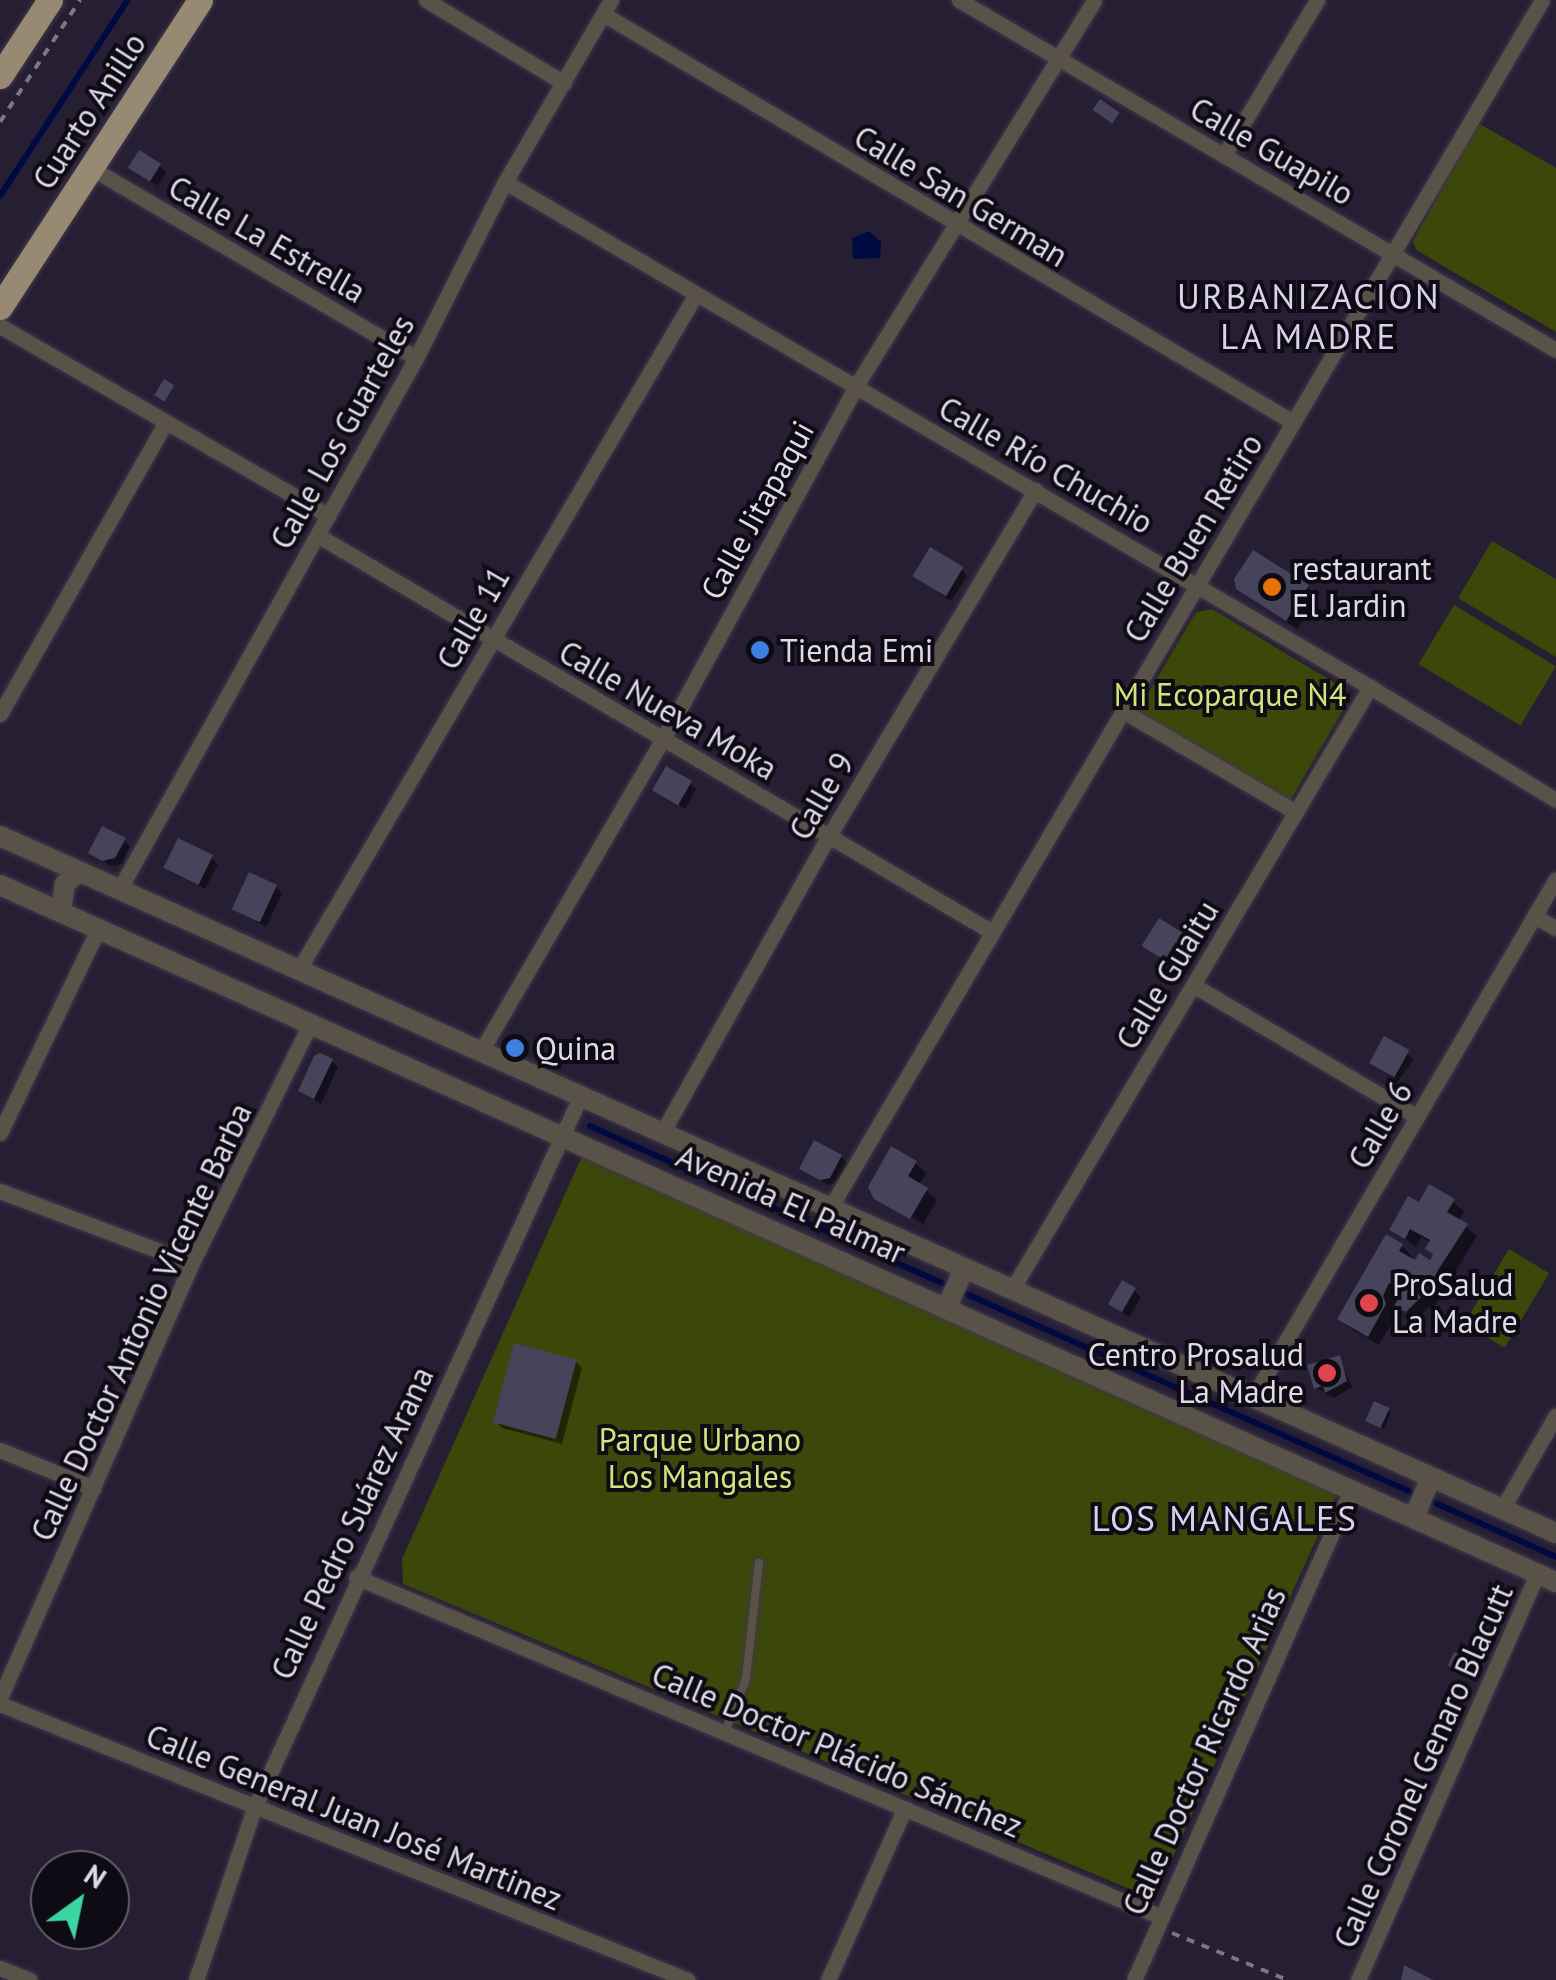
<!DOCTYPE html>
<meta charset="utf-8">
<style>
body{margin:0}
#map{position:relative;width:1556px;height:1980px;overflow:hidden;background:#261f33;font-family:"PT Sans",sans-serif}
div>[style]{position:absolute}
.green>*{inset:0;background:#3c470a;transform-origin:0 0}
.water>*{inset:0;background:#000a42}
.shadow>*{inset:0;background:#0007;transform-origin:0 0}
.stream>*{height:6px;margin:-3px;padding:0 3px;transform-origin:3px;border-radius:3px;background:#000a42}
.building>*{inset:0;background:#46445b;transform-origin:0 0}
.path>*{height:4px;margin-top:-2px;transform-origin:0;background:repeating-linear-gradient(90deg,#7c7788 0 8px,transparent 0 16px)}
.roads{filter:drop-shadow(0 0 2px #40394c) drop-shadow(0 0 2px #40394c)}
.service>*{height:8px;margin:-4px;padding:0 4px;transform-origin:4px;border-radius:4px;background:#595248}
.minor>*{height:15px;margin:-7.5px;padding:0 7.5px;transform-origin:7.5px;border-radius:7.5px;background:#595248}
.tertiary>*{height:20px;margin:-10px;padding:0 10px;transform-origin:10px;border-radius:10px;background:#595248}
.trunk>*{height:25px;margin:-12.5px;padding:0 12.5px;transform-origin:12.5px;border-radius:12.5px;background:#988973}
.dots>*{width:28px;height:28px;translate:-50% -50%;box-sizing:border-box;border:5px solid #0e0b14;border-radius:50%}
span{translate:-50% -50%;white-space:nowrap;text-align:center;line-height:1.15;-webkit-text-stroke:8px #0e0b14;paint-order:stroke}
.street-label{font-size:32px;color:#dedae8}
.poi-label{font-size:32px;color:#dedae8}
.left{translate:0 -50%;text-align:left}
.right{translate:-100% -50%;text-align:right}
.park-label{font-size:32px;color:#cce57c}
.neighbourhood-label{font-size:35px;color:#dad2ed;letter-spacing:2.5px}
.north{position:absolute;left:30px;top:1850px;width:100px;height:100px;box-sizing:border-box;background:#0e0b14;border:2px solid #615e69;border-radius:50%;rotate:33deg;font-size:28px;font-weight:700;line-height:40px;text-align:center;color:#dedae8}
.north::after{content:'';display:block;margin:auto;width:35px;height:45px;background:#3dd4a3;clip-path:polygon(50% 0,100% 100%,50% 72%,0 100%)}
</style>
<div id="map">
<div class="green">
<div style="clip-path:polygon(1478px 123px,1556px 168px,1556px 332px,1416px 250px,1413px 241px)"></div>
<div style="clip-path:polygon(1492px 541px,1556px 579px,1556px 657px,1458px 598px)"></div>
<div style="left:1454px;top:605px;width:119px;height:69px;rotate:31deg"></div>
<div style="clip-path:polygon(1212px 609px,1345px 689px,1346px 705px,1290px 801px,1137px 712px,1196px 612px)"></div>
<div style="clip-path:polygon(582px 1156px,1338px 1491px,1166px 1872px,1152px 1888px,1132px 1890px,403px 1584px,402px 1559px)"></div>
<div style="left:1509px;top:1249px;width:47px;height:87px;rotate:31deg"></div>
</div>
<div class="water">
<div style="clip-path:polygon(869px 231px,881px 242px,880px 258px,853px 259px,852px 238px)"></div>
</div>
<div class="shadow">
<div style="clip-path:polygon(160px 166px,166px 172px,158px 186px,138px 174px)"></div>
<div style="clip-path:polygon(961px 569px,967px 576px,951px 601px,915px 576px)"></div>
<div style="clip-path:polygon(1307px 587px,1318px 597px,1297px 629px,1238px 588px)"></div>
<div style="clip-path:polygon(690px 783px,696px 789px,685px 809px,655px 789px)"></div>
<div style="clip-path:polygon(124px 840px,130px 847px,122px 864px,111px 866px,91px 852px)"></div>
<div style="clip-path:polygon(211px 858px,218px 864px,205px 889px,167px 867px)"></div>
<div style="clip-path:polygon(276px 887px,282px 893px,266px 927px,234px 908px)"></div>
<div style="clip-path:polygon(1195px 943px,1201px 949px,1186px 974px,1151px 952px)"></div>
<div style="left:1385px;top:1039px;width:35px;height:27px;rotate:35deg"></div>
<div style="clip-path:polygon(332px 1061px,338px 1067px,321px 1104px,301px 1091px)"></div>
<div style="clip-path:polygon(841px 1157px,847px 1163px,836px 1183px,828px 1185px,802px 1168px)"></div>
<div style="clip-path:polygon(915px 1163px,926px 1173px,919px 1185px,937px 1200px,921px 1228px,922px 1223px,880px 1199px)"></div>
<div style="clip-path:polygon(1453px 1201px,1464px 1212px,1458px 1221px,1477px 1236px,1433px 1309px,1428px 1307px,1417px 1321px,1398px 1306px,1400px 1293px,1392px 1308px,1396px 1316px,1379px 1345px,1351px 1329px,1341px 1319px,1402px 1246px,1412px 1256px,1410px 1260px,1431px 1263px,1435px 1256px,1431px 1243px,1421px 1237px,1416px 1247px,1392px 1229px,1420px 1206px)"></div>
<div style="clip-path:polygon(1134px 1290px,1141px 1297px,1129px 1317px,1111px 1304px)"></div>
<div style="clip-path:polygon(1339px 1358px,1352px 1387px,1334px 1398px,1316px 1388px)"></div>
<div style="clip-path:polygon(576px 1362px,582px 1368px,562px 1444px,502px 1428px,495px 1421px)"></div>
<div style="clip-path:polygon(1375px 1404px,1391px 1413px,1384px 1429px,1371px 1422px)"></div>
</div>
<div class="stream">
<div style="left:0;top:196px;width:234px;rotate:-56.9deg"></div>
<div style="left:590px;top:1126px;width:1058px;rotate:24.04deg"></div>
</div>
<div class="building">
<div style="left:1100px;top:99px;width:24px;height:13px;rotate:35deg"></div>
<div style="left:139px;top:150px;width:26px;height:21px;rotate:32deg"></div>
<div style="left:164px;top:379px;width:12px;height:19px;rotate:31deg"></div>
<div style="left:930px;top:547px;width:39px;height:34px;rotate:31deg"></div>
<div style="clip-path:polygon(1253px 550px,1309px 585px,1286px 621px,1236px 589px,1234px 579px)"></div>
<div style="left:666px;top:766px;width:30px;height:28px;rotate:30deg"></div>
<div style="clip-path:polygon(102px 826px,126px 838px,115px 858px,102px 861px,88px 853px)"></div>
<div style="left:178px;top:838px;width:39px;height:33px;rotate:26deg"></div>
<div style="left:249px;top:872px;width:31px;height:41px;rotate:25deg"></div>
<div style="left:1159px;top:918px;width:44px;height:33px;rotate:32deg"></div>
<div style="left:1384px;top:1036px;width:29px;height:31px;rotate:29deg"></div>
<div style="clip-path:polygon(320px 1053px,333px 1059px,314px 1099px,298px 1091px,314px 1056px)"></div>
<div style="clip-path:polygon(814px 1140px,842px 1155px,830px 1178px,820px 1180px,799px 1169px)"></div>
<div style="clip-path:polygon(891px 1146px,917px 1161px,908px 1176px,928px 1188px,910px 1219px,874px 1199px,868px 1187px)"></div>
<div style="clip-path:polygon(1429px 1184px,1455px 1199px,1447px 1212px,1468px 1224px,1438px 1270px,1433px 1285px,1406px 1312px,1395px 1306px,1402px 1291px,1389px 1283px,1383px 1296px,1386px 1304px,1368px 1337px,1337px 1319px,1386px 1234px,1403px 1244px,1399px 1251px,1415px 1260px,1419px 1253px,1430px 1260px,1433px 1254px,1425px 1249px,1430px 1240px,1410px 1229px,1405px 1239px,1389px 1230px,1408px 1196px,1419px 1202px)"></div>
<div style="left:1122px;top:1280px;width:16px;height:28px;rotate:30deg"></div>
<div style="left:514px;top:1343px;width:65px;height:82px;rotate:15deg"></div>
<div style="clip-path:polygon(1340px 1355px,1347px 1381px,1325px 1393px,1323px 1386px,1314px 1389px,1307px 1365px)"></div>
<div style="left:1374px;top:1401px;width:17px;height:22px;rotate:24deg"></div>
<div style="left:1454px;top:1652px;width:29px;height:15px;rotate:25deg"></div>
<div style="clip-path:polygon(1404px 1965px,1433px 1980px,1401px 1980px)"></div>
</div>
<div class="path">
<div style="left:0;top:122px;width:146px;rotate:-56.7deg"></div>
<div style="left:1172px;top:1933px;width:125px;rotate:22.1deg"></div>
</div>
<div class="roads">
<div class="service">
<div style="left:725px;top:1732px;width:57px;rotate:-68.4deg"></div>
<div style="left:746px;top:1679px;width:117px;rotate:-83.6deg"></div>
</div>
<div class="minor">
<div style="left:426px;top:0;width:161px;rotate:31deg"></div>
<div style="left:959px;top:0;width:692px;rotate:30.38deg"></div>
<div style="left:603px;top:14px;width:802px;rotate:30.6deg"></div>
<div style="left:1224px;top:155px;width:181px;rotate:-59deg"></div>
<div style="left:91px;top:168px;width:376px;rotate:30.3deg"></div>
<div style="left:505px;top:182px;width:1002px;rotate:30.28deg"></div>
<div style="left:1370px;top:687px;width:218px;rotate:31.3deg"></div>
<div style="left:0;top:326px;width:379px;rotate:30deg"></div>
<div style="left:317px;top:535px;width:783px;rotate:30.46deg"></div>
<div style="left:1123px;top:711px;width:200px;rotate:30.3deg"></div>
<div style="left:0;top:714px;width:336px;rotate:-60.4deg"></div>
<div style="left:119px;top:890px;width:609px;rotate:-60.83deg"></div>
<div style="left:416px;top:358px;width:197px;rotate:-63.2deg"></div>
<div style="left:505px;top:182px;width:211px;rotate:-59.8deg"></div>
<div style="left:1534px;top:916px;width:25px;rotate:29deg"></div>
<div style="left:298px;top:971px;width:785px;rotate:-59.55deg"></div>
<div style="left:1193px;top:985px;width:260px;rotate:30.5deg"></div>
<div style="left:480px;top:1053px;width:363px;rotate:-59.8deg"></div>
<div style="left:663px;top:739px;width:402px;rotate:-61.3deg"></div>
<div style="left:856px;top:386px;width:453px;rotate:-58.3deg"></div>
<div style="left:0;top:1133px;width:226px;rotate:-64.3deg"></div>
<div style="left:662px;top:1133px;width:341px;rotate:-60.7deg"></div>
<div style="left:829px;top:836px;width:403px;rotate:-59.2deg"></div>
<div style="left:0;top:1191px;width:205px;rotate:20.6deg"></div>
<div style="left:830px;top:1208px;width:1402px;rotate:-59.48deg"></div>
<div style="left:1011px;top:1291px;width:703px;rotate:-59.27deg"></div>
<div style="left:1252px;top:1399px;width:602px;rotate:-59.69deg"></div>
<div style="left:0;top:1450px;width:101px;rotate:22deg"></div>
<div style="left:1502px;top:1509px;width:108px;rotate:-60.1deg"></div>
<div style="left:356px;top:1577px;width:872px;rotate:22.89deg"></div>
<div style="left:0;top:1698px;width:475px;rotate:-66.2deg"></div>
<div style="left:192px;top:1263px;width:267px;rotate:-63.7deg"></div>
<div style="left:0;top:1704px;width:741px;rotate:21.86deg"></div>
<div style="left:0;top:1968px;width:32px;rotate:22deg"></div>
<div style="left:196px;top:1980px;width:184px;rotate:-71.3deg"></div>
<div style="left:255px;top:1806px;width:780px;rotate:-65.37deg"></div>
<div style="left:828px;top:1980px;width:188px;rotate:-65.9deg"></div>
<div style="left:1134px;top:1980px;width:536px;rotate:-66.11deg"></div>
<div style="left:1358px;top:1980px;width:444px;rotate:-66.2deg"></div>
</div>
<div class="tertiary">
<div style="left:0;top:836px;width:1705px;rotate:24.13deg"></div>
<div style="left:0;top:885px;width:1705px;rotate:24.13deg"></div>
<div style="left:61px;top:911px;width:27px;rotate:-82deg"></div>
<div style="left:65px;top:884px;width:18px;rotate:-43deg"></div>
<div style="left:947px;top:1306px;width:40px;rotate:-65deg"></div>
<div style="left:1414px;top:1518px;width:42px;rotate:-67.7deg"></div>
</div>
<div class="trunk">
<div style="left:0;top:76px;width:91px;rotate:-56.7deg"></div>
<div style="left:0;top:307px;width:366px;rotate:-56.9deg"></div>
</div>
</div>
<div class="dots">
<div style="left:1272px;top:587px;background:#e8710a"></div>
<div style="left:760px;top:650px;background:#3f7fe0"></div>
<div style="left:515px;top:1048px;background:#3f7fe0"></div>
<div style="left:1369px;top:1303px;background:#e0444e"></div>
<div style="left:1327px;top:1373px;background:#e0444e"></div>
</div>
<div class="street-label">
<span style="left:89px;top:111px;rotate:-57deg">Cuarto Anillo</span>
<span style="left:1272px;top:151px;rotate:30deg">Calle Guapilo</span>
<span style="left:961px;top:196px;rotate:31deg">Calle San German</span>
<span style="left:267px;top:239px;rotate:30deg">Calle La Estrella</span>
<span style="left:342px;top:432px;rotate:-61deg">Calle Los Guarteles</span>
<span style="left:1046px;top:465px;rotate:30deg">Calle Río Chuchio</span>
<span style="left:757px;top:510px;rotate:-61deg">Calle Jitapaqui</span>
<span style="left:1193px;top:538px;rotate:-59deg">Calle Buen Retiro</span>
<span style="left:473px;top:618px;rotate:-60deg">Calle 11</span>
<span style="left:668px;top:710px;rotate:30deg">Calle Nueva Moka</span>
<span style="left:821px;top:796px;rotate:-60deg">Calle 9</span>
<span style="left:1167px;top:975px;rotate:-59deg">Calle Guaitu</span>
<span style="left:1380px;top:1125px;rotate:-60deg">Calle 6</span>
<span style="left:791px;top:1204px;rotate:24deg">Avenida El Palmar</span>
<span style="left:141px;top:1322px;rotate:-65deg">Calle Doctor Antonio Vicente Barba</span>
<span style="left:352px;top:1523px;rotate:-65deg">Calle Pedro Suárez Arana</span>
<span style="left:837px;top:1750px;rotate:23deg">Calle Doctor Plácido Sánchez</span>
<span style="left:1204px;top:1751px;rotate:-66deg">Calle Doctor Ricardo Arias</span>
<span style="left:1423px;top:1766px;rotate:-66deg">Calle Coronel Genaro Blacutt</span>
<span style="left:354px;top:1817px;rotate:22deg">Calle General Juan José Martinez</span>
</div>
<div class="poi-label">
<span class="left" style="left:1292px;top:587px">restaurant<br>El Jardin</span>
<span class="left" style="left:780px;top:650px">Tienda Emi</span>
<span class="left" style="left:535px;top:1048px">Quina</span>
<span class="left" style="left:1392px;top:1303px">ProSalud<br>La Madre</span>
<span class="right" style="left:1304px;top:1373px">Centro Prosalud<br>La Madre</span>
</div>
<div class="park-label">
<span style="left:1230px;top:694px">Mi Ecoparque N4</span>
<span style="left:700px;top:1458px">Parque Urbano<br>Los Mangales</span>
</div>
<div class="neighbourhood-label">
<span style="left:1309px;top:316px">URBANIZACION<br>LA MADRE</span>
<span style="left:1225px;top:1518px">LOS MANGALES</span>
</div>
<div class="north">N</div>
</div>
